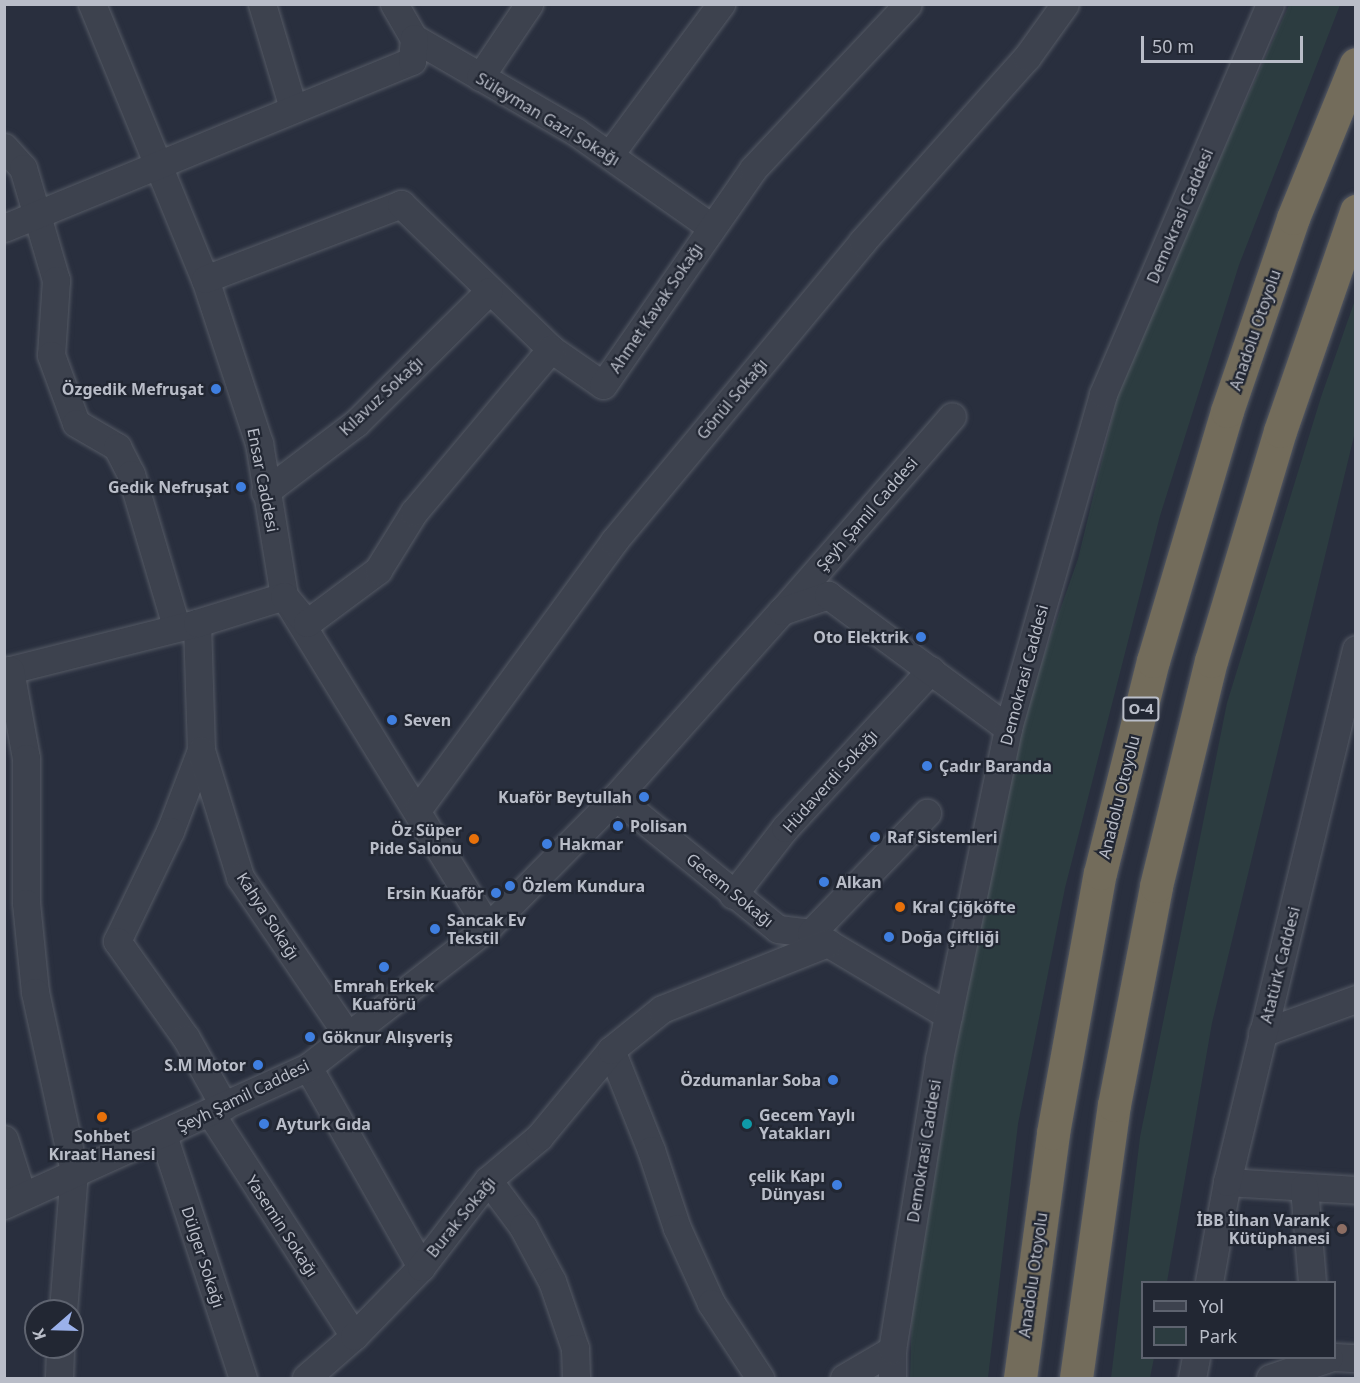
<!DOCTYPE html>
<meta charset="utf-8">
<style>
body{margin:0}
#map{position:relative;width:1360px;height:1383px;overflow:hidden;background:#292f3e;font-family:"Noto Sans",sans-serif}
div>[style]{position:absolute}
.green>*{inset:0;background:#2c3c40}
.roads{filter:drop-shadow(0 0 2px #555a65) drop-shadow(0 0 2px #555a65)}
.minor>*{height:27px;margin:-13.5px;padding:0 13.5px;transform-origin:13.5px;border-radius:13.5px;background:#3d424e}
.highway>*{height:33px;margin:-16.5px;padding:0 16.5px;transform-origin:16.5px;border-radius:16.5px;background:#736c5b}
.dots>*{width:16px;height:16px;translate:-50% -50%;box-sizing:border-box;border:3px solid #222733;border-radius:50%}
span{translate:-50% -50%;white-space:nowrap;text-align:center;line-height:1.15;-webkit-text-stroke:4.5px #222733;paint-order:stroke}
.shield-label span{padding:2px 4px;background:#222733;border:2px solid;border-radius:4px;-webkit-text-stroke-width:0}
.shield-label{font-size:15px;color:#b9bdc8;font-weight:700}
.street-label{font-size:16px;color:#b9bdc8}
.poi-label{font-size:16px;color:#b9bdc8;font-weight:700}
.right{translate:-100% -50%;text-align:right}
.left{translate:0 -50%;text-align:left}
.frame{position:absolute;inset:0;border:6px solid #b9bdc8;pointer-events:none}
.legend{position:absolute;left:1141px;top:1281px;width:195px;height:78px;box-sizing:border-box;background:#222733;border:2px solid #5e636f;margin:0;padding:8px 10px;list-style:none;font-size:18px;color:#b9bdc8}
.legend li{display:flex;align-items:center;gap:12px;height:30px}
.legend b{width:30px;border:2px solid #5e636f}
.north{position:absolute;left:24px;top:1299px;width:60px;height:60px;box-sizing:border-box;background:#222733;border:2px solid #5e636f;border-radius:50%;rotate:250deg;font-size:16px;font-weight:700;line-height:24px;text-align:center;color:#b9bdc8}
.north::after{content:'';display:block;margin:auto;width:21px;height:27px;background:#9bb1eb;clip-path:polygon(50% 0,100% 100%,50% 72%,0 100%)}
.scale{position:absolute;left:1141px;top:36px;width:162px;height:27px;box-sizing:border-box;border:3px solid #b9bdc8;border-top:0;padding-left:8px;font-size:18px;line-height:21px;white-space:nowrap;color:#b9bdc8;-webkit-text-stroke:4px #222733;paint-order:stroke}
</style>
<div id="map">
<div class="green">
<div style="clip-path:polygon(1289px 5px,1340px 5px,1239px 265px,1160px 516px,1065px 888px,1018px 1124px,988px 1378px,910px 1378px,912px 1313px,960px 1024px,1018px 729px,1078px 559px,1123px 373px)"></div>
<div style="clip-path:polygon(1355px 300px,1355px 432px,1212px 1023px,1167px 1282px,1142px 1282px,1142px 1358px,1154px 1358px,1150px 1378px,1111px 1378px,1140px 1137px,1227px 703px,1321px 397px)"></div>
</div>
<div class="roads">
<div class="minor">
<div style="left:92px;top:4px;width:297px;rotate:67.7deg"></div>
<div style="left:205px;top:279px;width:173px;rotate:71.8deg"></div>
<div style="left:259px;top:443px;width:155px;rotate:80.7deg"></div>
<div style="left:284px;top:596px;width:389px;rotate:58.4deg"></div>
<div style="left:262px;top:4px;width:109px;rotate:73.4deg"></div>
<div style="left:394px;top:4px;width:39px;rotate:60deg"></div>
<div style="left:414px;top:38px;width:187px;rotate:30.1deg"></div>
<div style="left:576px;top:132px;width:165px;rotate:35.1deg"></div>
<div style="left:480px;top:77px;width:88px;rotate:-56.1deg"></div>
<div style="left:4px;top:147px;width:28px;rotate:48deg"></div>
<div style="left:23px;top:168px;width:117px;rotate:73.6deg"></div>
<div style="left:56px;top:280px;width:75px;rotate:93.8deg"></div>
<div style="left:51px;top:355px;width:72px;rotate:69.8deg"></div>
<div style="left:76px;top:423px;width:48px;rotate:30.3deg"></div>
<div style="left:117px;top:447px;width:30px;rotate:63deg"></div>
<div style="left:131px;top:474px;width:159px;rotate:73.5deg"></div>
<div style="left:610px;top:154px;width:187px;rotate:-53.5deg"></div>
<div style="left:4px;top:228px;width:441px;rotate:-22.3deg"></div>
<div style="left:412px;top:61px;width:23px;rotate:-85deg"></div>
<div style="left:205px;top:279px;width:210px;rotate:-20.9deg"></div>
<div style="left:401px;top:204px;width:209px;rotate:44deg"></div>
<div style="left:551px;top:349px;width:63px;rotate:34.7deg"></div>
<div style="left:603px;top:385px;width:263px;rotate:-55.2deg"></div>
<div style="left:753px;top:169px;width:226px;rotate:-46.8deg"></div>
<div style="left:265px;top:492px;width:114px;rotate:-37.2deg"></div>
<div style="left:356px;top:423px;width:187px;rotate:-44.8deg"></div>
<div style="left:783px;top:610px;width:257px;rotate:-48.9deg"></div>
<div style="left:197px;top:623px;width:127px;rotate:88.2deg"></div>
<div style="left:201px;top:750px;width:87px;rotate:110.9deg"></div>
<div style="left:170px;top:831px;width:122px;rotate:115.7deg"></div>
<div style="left:117px;top:941px;width:119px;rotate:54.6deg"></div>
<div style="left:186px;top:1038px;width:78px;rotate:60.8deg"></div>
<div style="left:10px;top:670px;width:193px;rotate:-14.1deg"></div>
<div style="left:197px;top:623px;width:91px;rotate:-17.2deg"></div>
<div style="left:284px;top:596px;width:35px;rotate:50deg"></div>
<div style="left:307px;top:623px;width:89px;rotate:-36.7deg"></div>
<div style="left:378px;top:570px;width:68px;rotate:-58.2deg"></div>
<div style="left:414px;top:512px;width:213px;rotate:-50deg"></div>
<div style="left:4px;top:672px;width:6px;rotate:-18deg"></div>
<div style="left:10px;top:670px;width:89px;rotate:79.7deg"></div>
<div style="left:26px;top:758px;width:145px;rotate:90deg"></div>
<div style="left:26px;top:903px;width:89px;rotate:84.2deg"></div>
<div style="left:35px;top:992px;width:183px;rotate:77.7deg"></div>
<div style="left:74px;top:1171px;width:140px;rotate:94.5deg"></div>
<div style="left:201px;top:750px;width:133px;rotate:72.9deg"></div>
<div style="left:240px;top:877px;width:192px;rotate:55.8deg"></div>
<div style="left:616px;top:797px;width:209px;rotate:39.2deg"></div>
<div style="left:778px;top:929px;width:33px;rotate:7deg"></div>
<div style="left:811px;top:933px;width:160px;rotate:30.9deg"></div>
<div style="left:418px;top:809px;width:332px;rotate:-53.8deg"></div>
<div style="left:614px;top:541px;width:388px;rotate:-50.3deg"></div>
<div style="left:862px;top:242px;width:248px;rotate:-48.3deg"></div>
<div style="left:1027px;top:57px;width:65px;rotate:-54.4deg"></div>
<div style="left:733px;top:895px;width:85px;rotate:-52.2deg"></div>
<div style="left:785px;top:828px;width:215px;rotate:-47.3deg"></div>
<div style="left:811px;top:933px;width:167px;rotate:-46deg"></div>
<div style="left:1262px;top:1033px;width:100px;rotate:-19.9deg"></div>
<div style="left:611px;top:1050px;width:108px;rotate:68.2deg"></div>
<div style="left:651px;top:1150px;width:82px;rotate:71.6deg"></div>
<div style="left:677px;top:1228px;width:82px;rotate:65.6deg"></div>
<div style="left:711px;top:1303px;width:90px;rotate:56.8deg"></div>
<div style="left:308px;top:1067px;width:230px;rotate:60.5deg"></div>
<div style="left:211px;top:1114px;width:264px;rotate:57.2deg"></div>
<div style="left:163px;top:1135px;width:256px;rotate:71.8deg"></div>
<div style="left:4px;top:1139px;width:59px;rotate:72.2deg"></div>
<div style="left:488px;top:1180px;width:59px;rotate:53.3deg"></div>
<div style="left:523px;top:1227px;width:61px;rotate:61.8deg"></div>
<div style="left:552px;top:1281px;width:71px;rotate:71.1deg"></div>
<div style="left:575px;top:1348px;width:30px;rotate:88deg"></div>
<div style="left:1227px;top:1182px;width:129px;rotate:3.5deg"></div>
<div style="left:1304px;top:1187px;width:95px;rotate:85.2deg"></div>
<div style="left:4px;top:1205px;width:334px;rotate:-24.4deg"></div>
<div style="left:308px;top:1067px;width:228px;rotate:-37.9deg"></div>
<div style="left:488px;top:927px;width:182px;rotate:-45.4deg"></div>
<div style="left:616px;top:797px;width:249px;rotate:-48.3deg"></div>
<div style="left:782px;top:611px;width:49px;rotate:-19.2deg"></div>
<div style="left:828px;top:595px;width:224px;rotate:36.5deg"></div>
<div style="left:1209px;top:1282px;width:102px;rotate:-79.8deg"></div>
<div style="left:1227px;top:1182px;width:548px;rotate:-76.39deg"></div>
<div style="left:1334px;top:1357px;width:22px;rotate:3deg"></div>
<div style="left:59px;top:1378px;width:31px;rotate:-88deg"></div>
<div style="left:306px;top:1378px;width:64px;rotate:-41.2deg"></div>
<div style="left:354px;top:1336px;width:96px;rotate:-45.8deg"></div>
<div style="left:421px;top:1267px;width:110px;rotate:-52.4deg"></div>
<div style="left:488px;top:1180px;width:67px;rotate:-40.1deg"></div>
<div style="left:539px;top:1137px;width:113px;rotate:-50.4deg"></div>
<div style="left:611px;top:1050px;width:65px;rotate:-38.8deg"></div>
<div style="left:662px;top:1009px;width:179px;rotate:-21.7deg"></div>
<div style="left:844px;top:1378px;width:56px;rotate:-30.3deg"></div>
<div style="left:892px;top:1378px;width:28px;rotate:-90deg"></div>
<div style="left:892px;top:1350px;width:295px;rotate:-80.8deg"></div>
<div style="left:939px;top:1059px;width:338px;rotate:-78.2deg"></div>
<div style="left:1008px;top:728px;width:347px;rotate:-74.1deg"></div>
<div style="left:1103px;top:394px;width:424px;rotate:-66.8deg"></div>
<div style="left:1192px;top:1378px;width:20px;rotate:-79deg"></div>
<div style="left:1270px;top:1378px;width:62px;rotate:-18.7deg"></div>
</div>
<div class="highway">
<div style="left:1020px;top:1378px;width:247px;rotate:-82.3deg"></div>
<div style="left:1053px;top:1133px;width:264px;rotate:-79.8deg"></div>
<div style="left:1100px;top:873px;width:219px;rotate:-76deg"></div>
<div style="left:1153px;top:661px;width:261px;rotate:-73.5deg"></div>
<div style="left:1227px;top:411px;width:204px;rotate:-71.1deg"></div>
<div style="left:1293px;top:218px;width:166px;rotate:-67.8deg"></div>
<div style="left:1076px;top:1378px;width:276px;rotate:-82.1deg"></div>
<div style="left:1114px;top:1105px;width:223px;rotate:-79.1deg"></div>
<div style="left:1156px;top:886px;width:232px;rotate:-76.3deg"></div>
<div style="left:1211px;top:661px;width:240px;rotate:-73.3deg"></div>
<div style="left:1280px;top:431px;width:233px;rotate:-70.9deg"></div>
</div>
</div>
<div class="dots">
<div style="left:216px;top:389px;background:#3f7fe0"></div>
<div style="left:241px;top:487px;background:#3f7fe0"></div>
<div style="left:921px;top:637px;background:#3f7fe0"></div>
<div style="left:392px;top:720px;background:#3f7fe0"></div>
<div style="left:927px;top:766px;background:#3f7fe0"></div>
<div style="left:644px;top:797px;background:#3f7fe0"></div>
<div style="left:618px;top:826px;background:#3f7fe0"></div>
<div style="left:875px;top:837px;background:#3f7fe0"></div>
<div style="left:474px;top:839px;background:#e8710a"></div>
<div style="left:547px;top:844px;background:#3f7fe0"></div>
<div style="left:824px;top:882px;background:#3f7fe0"></div>
<div style="left:510px;top:886px;background:#3f7fe0"></div>
<div style="left:496px;top:893px;background:#3f7fe0"></div>
<div style="left:900px;top:907px;background:#e8710a"></div>
<div style="left:435px;top:929px;background:#3f7fe0"></div>
<div style="left:889px;top:937px;background:#3f7fe0"></div>
<div style="left:384px;top:967px;background:#3f7fe0"></div>
<div style="left:310px;top:1037px;background:#3f7fe0"></div>
<div style="left:258px;top:1065px;background:#3f7fe0"></div>
<div style="left:833px;top:1080px;background:#3f7fe0"></div>
<div style="left:102px;top:1117px;background:#e8710a"></div>
<div style="left:264px;top:1124px;background:#3f7fe0"></div>
<div style="left:747px;top:1124px;background:#0f9aa8"></div>
<div style="left:837px;top:1185px;background:#3f7fe0"></div>
<div style="left:1342px;top:1229px;background:#8d6e63"></div>
</div>
<div class="shield-label">
<span style="left:1141px;top:709px">O-4</span>
</div>
<div class="street-label">
<span style="left:548px;top:119px;rotate:31deg">Süleyman Gazi Sokağı</span>
<span style="left:1180px;top:216px;rotate:-67deg">Demokrasi Caddesi</span>
<span style="left:656px;top:308px;rotate:-56deg">Ahmet Kavak Sokağı</span>
<span style="left:1255px;top:330px;rotate:-71deg">Anadolu Otoyolu</span>
<span style="left:381px;top:396px;rotate:-43deg">Kılavuz Sokağı</span>
<span style="left:732px;top:399px;rotate:-50deg">Gönül Sokağı</span>
<span style="left:263px;top:480px;rotate:79deg">Ensar Caddesi</span>
<span style="left:867px;top:514px;rotate:-49deg">Şeyh Şamil Caddesi</span>
<span style="left:1024px;top:675px;rotate:-75deg">Demokrasi Caddesi</span>
<span style="left:830px;top:781px;rotate:-48deg">Hüdaverdi Sokağı</span>
<span style="left:1119px;top:797px;rotate:-76deg">Anadolu Otoyolu</span>
<span style="left:730px;top:890px;rotate:39deg">Gecem Sokağı</span>
<span style="left:268px;top:916px;rotate:57deg">Kahya Sokağı</span>
<span style="left:1280px;top:965px;rotate:-76deg">Atatürk Caddesi</span>
<span style="left:243px;top:1096px;rotate:-26deg">Şeyh Şamil Caddesi</span>
<span style="left:924px;top:1151px;rotate:-81deg">Demokrasi Caddesi</span>
<span style="left:461px;top:1217px;rotate:-51deg">Burak Sokağı</span>
<span style="left:282px;top:1226px;rotate:57deg">Yasemin Sokağı</span>
<span style="left:203px;top:1257px;rotate:72deg">Dülger Sokağı</span>
<span style="left:1033px;top:1275px;rotate:-82deg">Anadolu Otoyolu</span>
</div>
<div class="poi-label">
<span class="right" style="left:204px;top:389px">Özgedik Mefruşat</span>
<span class="right" style="left:229px;top:487px">Gedık Nefruşat</span>
<span class="right" style="left:909px;top:637px">Oto Elektrik</span>
<span class="left" style="left:404px;top:720px">Seven</span>
<span class="left" style="left:939px;top:766px">Çadır Baranda</span>
<span class="right" style="left:632px;top:797px">Kuaför Beytullah</span>
<span class="left" style="left:630px;top:826px">Polisan</span>
<span class="right" style="left:462px;top:839px">Öz Süper<br>Pide Salonu</span>
<span class="left" style="left:887px;top:837px">Raf Sistemleri</span>
<span class="left" style="left:559px;top:844px">Hakmar</span>
<span class="left" style="left:836px;top:882px">Alkan</span>
<span class="left" style="left:522px;top:886px">Özlem Kundura</span>
<span class="right" style="left:484px;top:893px">Ersin Kuaför</span>
<span class="left" style="left:912px;top:907px">Kral Çiğköfte</span>
<span class="left" style="left:447px;top:929px">Sancak Ev<br>Tekstil</span>
<span class="left" style="left:901px;top:937px">Doğa Çiftliği</span>
<span style="left:384px;top:995px">Emrah Erkek<br>Kuaförü</span>
<span class="left" style="left:322px;top:1037px">Göknur Alışveriş</span>
<span class="right" style="left:246px;top:1065px">S.M Motor</span>
<span class="right" style="left:821px;top:1080px">Özdumanlar Soba</span>
<span class="left" style="left:759px;top:1124px">Gecem Yaylı<br>Yatakları</span>
<span class="left" style="left:276px;top:1124px">Ayturk Gıda</span>
<span style="left:102px;top:1145px">Sohbet<br>Kıraat Hanesi</span>
<span class="right" style="left:825px;top:1185px">çelik Kapı<br>Dünyası</span>
<span class="right" style="left:1330px;top:1229px">İBB İlhan Varank<br>Kütüphanesi</span>
</div>
<div class="frame"></div>
<ul class="legend">
<li><b style="height:8px;background:#3d424e"></b>Yol</li>
<li><b style="height:16px;background:#2c3c40"></b>Park</li>
</ul>
<div class="north">K</div>
<div class="scale">50 m</div>
</div>
